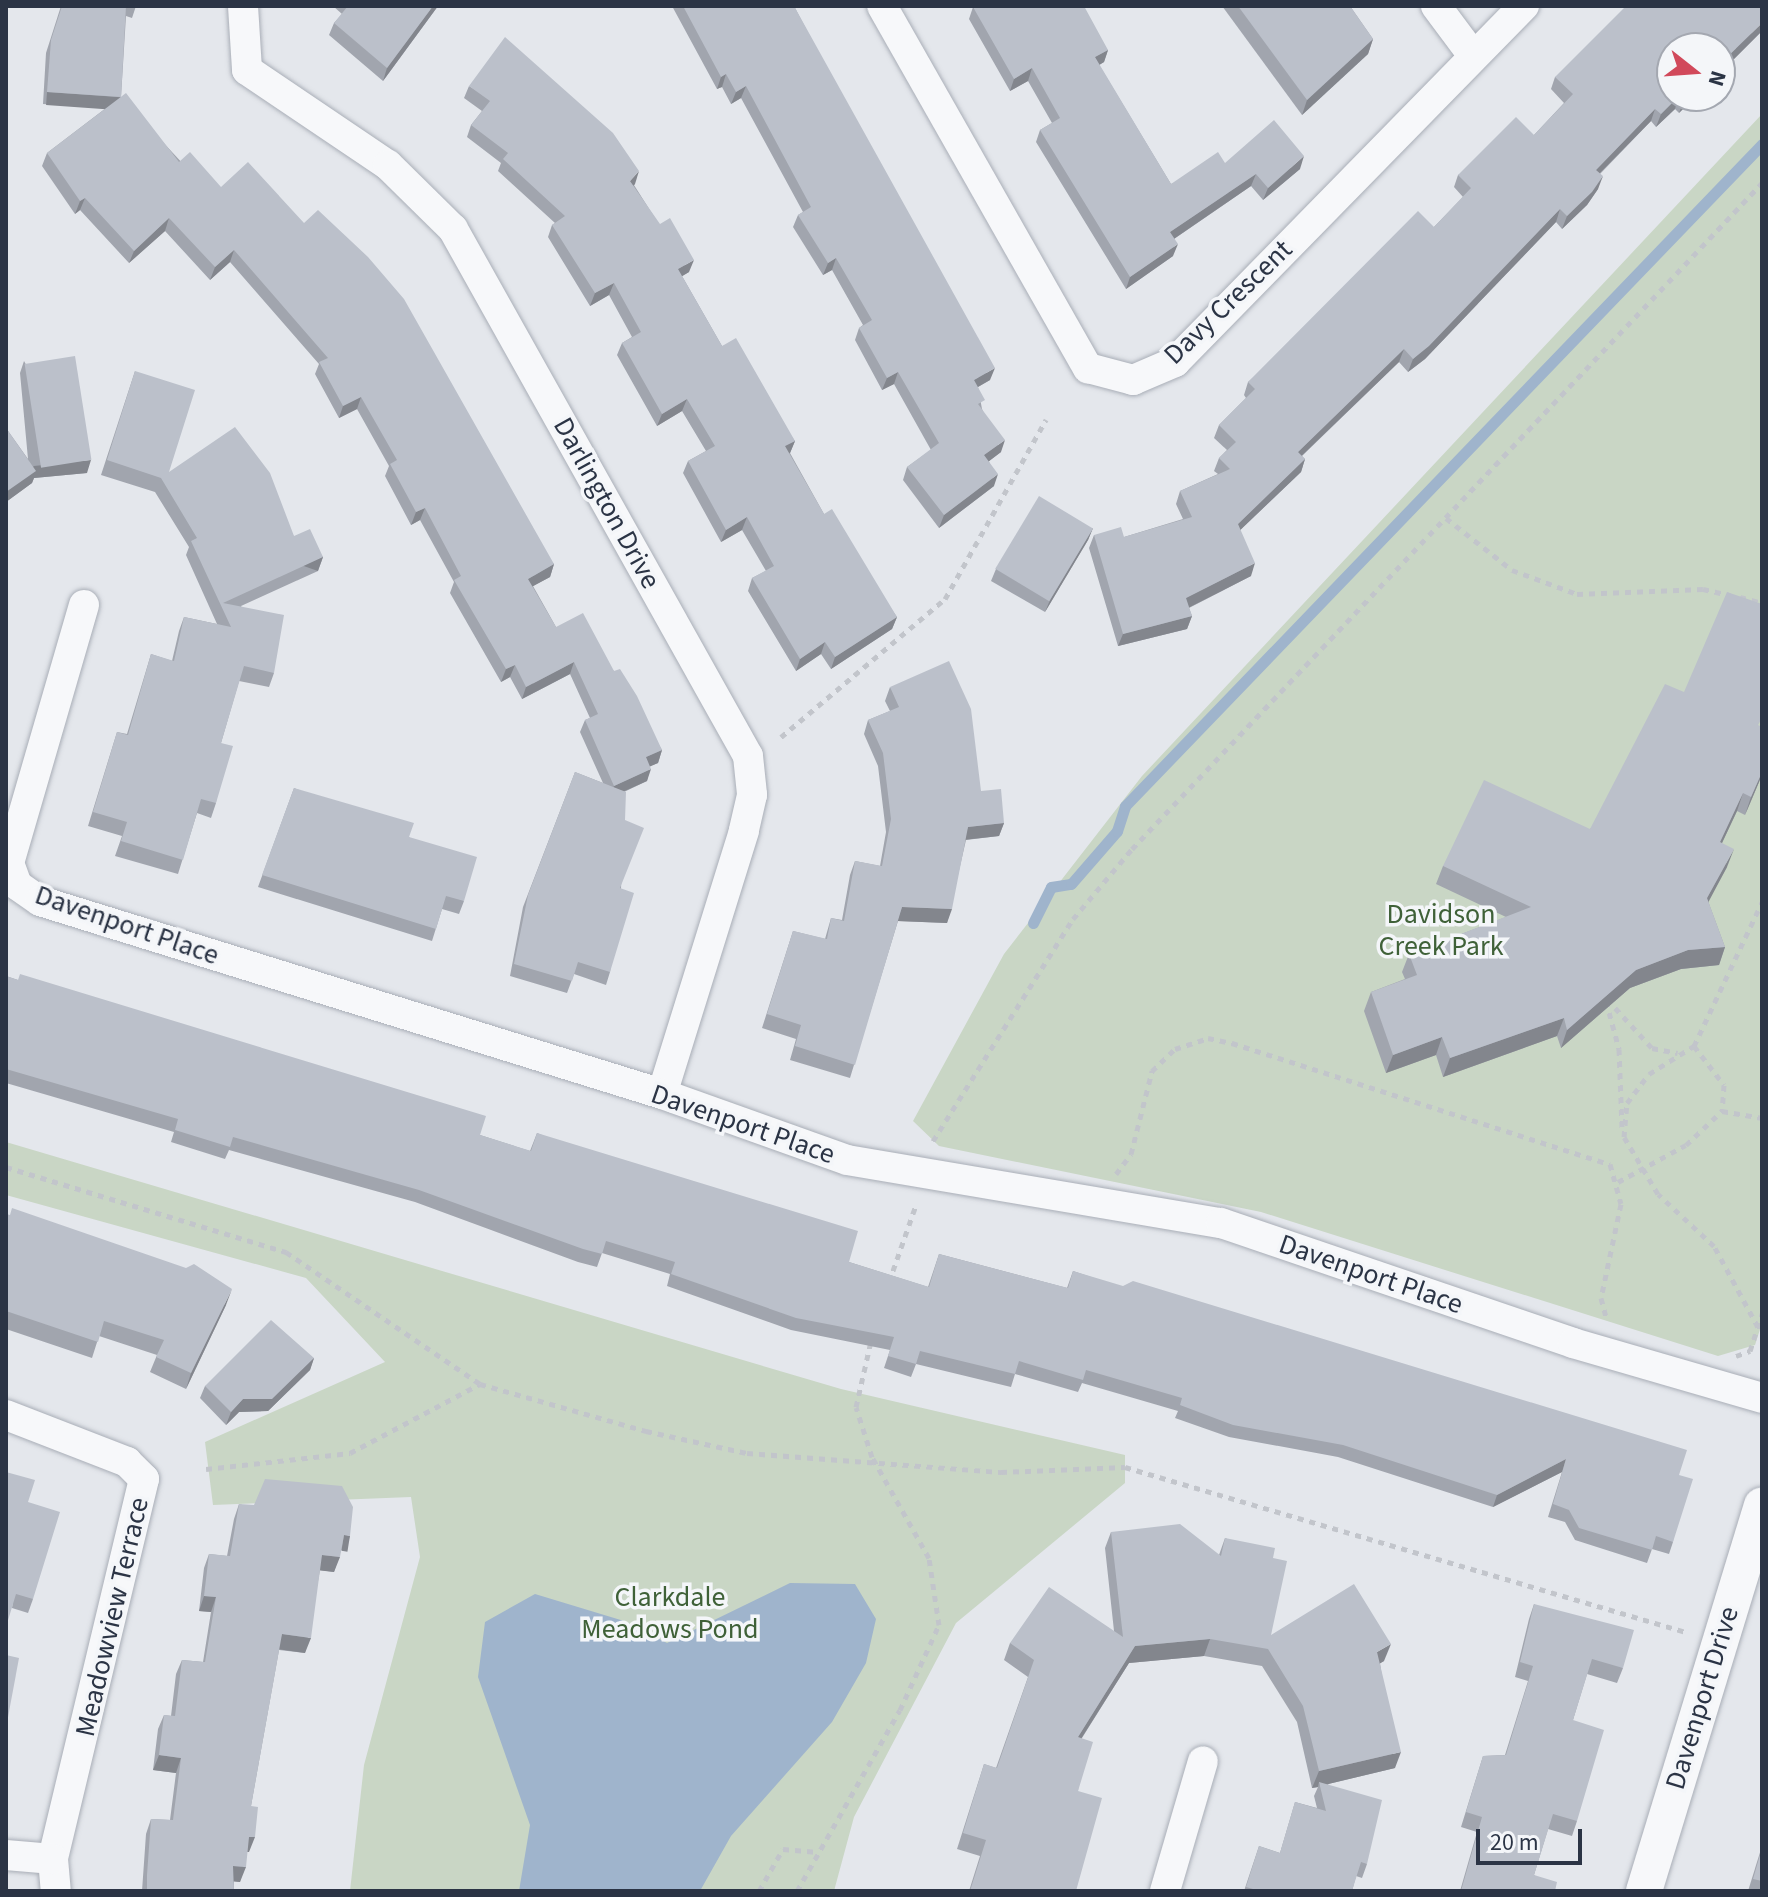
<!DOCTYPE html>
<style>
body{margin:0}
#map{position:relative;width:1768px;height:1897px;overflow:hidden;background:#e4e7ec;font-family:"Source Sans 3",sans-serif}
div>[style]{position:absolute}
.green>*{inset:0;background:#c9d6c5}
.water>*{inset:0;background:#9fb4cc}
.stream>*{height:11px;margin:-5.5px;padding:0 5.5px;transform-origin:5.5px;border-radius:5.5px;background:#9fb4cc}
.path>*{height:5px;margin-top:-2.5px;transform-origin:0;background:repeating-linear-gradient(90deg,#c2c5cb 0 6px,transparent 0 12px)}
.roads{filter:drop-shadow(0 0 2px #a9aeb7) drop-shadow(0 0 2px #a9aeb7)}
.minor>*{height:30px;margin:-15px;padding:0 15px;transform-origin:15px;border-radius:15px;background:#f7f8fa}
.tertiary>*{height:36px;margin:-18px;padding:0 18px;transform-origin:18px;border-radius:18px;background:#f7f8fa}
.wall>*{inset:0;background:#a1a5ae}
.shaded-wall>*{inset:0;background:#83868d;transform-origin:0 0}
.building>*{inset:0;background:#bbc0ca;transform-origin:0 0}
span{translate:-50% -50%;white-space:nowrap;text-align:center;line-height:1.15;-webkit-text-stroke:7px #f4f6f9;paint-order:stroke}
.street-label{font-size:28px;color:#2b3445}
.park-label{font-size:28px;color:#3f6138}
.frame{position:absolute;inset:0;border:8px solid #2b3445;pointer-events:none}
.north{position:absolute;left:1656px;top:32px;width:80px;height:80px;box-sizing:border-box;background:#f4f6f9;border:2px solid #a4a8b1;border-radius:50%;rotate:107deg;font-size:22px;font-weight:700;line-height:32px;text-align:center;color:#2b3445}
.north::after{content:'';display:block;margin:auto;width:28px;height:36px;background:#d1495b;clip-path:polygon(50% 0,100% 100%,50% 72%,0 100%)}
.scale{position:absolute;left:1476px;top:1829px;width:106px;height:36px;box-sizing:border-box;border:4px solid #2b3445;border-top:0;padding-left:10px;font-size:24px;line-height:28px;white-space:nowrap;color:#2b3445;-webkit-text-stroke:6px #f4f6f9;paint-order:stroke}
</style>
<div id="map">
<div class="green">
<div style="clip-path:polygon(1762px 114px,1762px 1323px,1755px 1345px,1718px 1356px,1261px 1212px,939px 1146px,913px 1121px,1004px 954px,1142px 776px)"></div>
<div style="clip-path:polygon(6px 1142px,841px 1389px,1125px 1455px,1125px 1483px,956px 1623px,854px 1817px,834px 1891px,350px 1891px,364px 1765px,420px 1557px,411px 1497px,213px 1505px,205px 1442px,385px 1362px,306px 1278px,6px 1195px)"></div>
</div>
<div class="water">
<div style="clip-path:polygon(790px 1583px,855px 1584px,876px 1619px,866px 1663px,832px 1722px,731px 1836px,700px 1891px,519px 1891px,530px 1825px,478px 1677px,485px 1622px,535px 1594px,624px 1621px,667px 1643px)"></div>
</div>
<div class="stream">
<div style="left:1033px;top:923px;width:40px;rotate:-63.4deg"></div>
<div style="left:1051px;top:887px;width:20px;rotate:-9deg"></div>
<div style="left:1071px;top:884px;width:70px;rotate:-49deg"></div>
<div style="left:1117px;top:831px;width:26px;rotate:-72deg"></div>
<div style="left:1125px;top:806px;width:919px;rotate:-46.1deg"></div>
</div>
<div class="path">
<div style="left:1446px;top:518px;width:84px;rotate:38.2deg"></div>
<div style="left:1512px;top:570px;width:69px;rotate:20.3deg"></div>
<div style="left:1577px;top:594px;width:126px;rotate:-2.3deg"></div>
<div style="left:1703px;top:589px;width:28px;rotate:13deg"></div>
<div style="left:1740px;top:597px;width:23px;rotate:15deg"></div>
<div style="left:781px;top:737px;width:214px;rotate:-40.1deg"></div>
<div style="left:945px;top:599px;width:206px;rotate:-60.6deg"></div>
<div style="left:1607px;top:999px;width:67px;rotate:47.4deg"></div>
<div style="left:1652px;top:1048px;width:26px;rotate:11deg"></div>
<div style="left:1606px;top:1001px;width:50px;rotate:74.8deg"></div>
<div style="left:1619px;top:1049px;width:79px;rotate:87.8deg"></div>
<div style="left:1694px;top:1046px;width:49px;rotate:52.4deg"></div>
<div style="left:1724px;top:1085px;width:26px;rotate:94deg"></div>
<div style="left:933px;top:1141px;width:262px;rotate:-57.8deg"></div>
<div style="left:1073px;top:919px;width:92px;rotate:-49.9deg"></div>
<div style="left:1132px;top:849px;width:917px;rotate:-46.59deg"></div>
<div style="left:6px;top:1167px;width:293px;rotate:16.9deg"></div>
<div style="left:286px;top:1252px;width:235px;rotate:34.2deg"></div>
<div style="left:480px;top:1384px;width:173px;rotate:15.8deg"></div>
<div style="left:646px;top:1431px;width:103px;rotate:12.3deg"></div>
<div style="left:747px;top:1453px;width:255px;rotate:4.3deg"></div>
<div style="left:1001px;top:1472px;width:124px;rotate:-2.3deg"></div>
<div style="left:1125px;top:1467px;width:585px;rotate:16.39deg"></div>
<div style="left:1116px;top:1174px;width:25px;rotate:-53deg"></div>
<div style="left:1131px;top:1154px;width:86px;rotate:-75.8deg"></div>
<div style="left:1152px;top:1071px;width:32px;rotate:-44deg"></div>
<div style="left:1175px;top:1049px;width:35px;rotate:-18deg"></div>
<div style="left:1208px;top:1038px;width:25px;rotate:12deg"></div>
<div style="left:1232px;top:1043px;width:397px;rotate:17.8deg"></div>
<div style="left:1610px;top:1164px;width:41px;rotate:74.6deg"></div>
<div style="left:1621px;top:1204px;width:96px;rotate:102deg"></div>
<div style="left:1601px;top:1298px;width:20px;rotate:75deg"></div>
<div style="left:1618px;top:1182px;width:77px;rotate:-28.6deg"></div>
<div style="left:1686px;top:1145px;width:50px;rotate:-43.4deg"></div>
<div style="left:1722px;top:1111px;width:41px;rotate:9.9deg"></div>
<div style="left:889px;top:1282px;width:82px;rotate:-70.7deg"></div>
<div style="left:1758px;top:1327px;width:92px;rotate:-118.5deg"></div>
<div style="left:1714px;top:1246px;width:76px;rotate:-137.1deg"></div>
<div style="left:1658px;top:1194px;width:66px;rotate:-120.8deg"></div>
<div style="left:1624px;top:1137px;width:34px;rotate:-85deg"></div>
<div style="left:1627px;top:1103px;width:36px;rotate:-53deg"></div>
<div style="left:1649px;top:1074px;width:53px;rotate:-31.9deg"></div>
<div style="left:1694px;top:1046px;width:159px;rotate:-64.7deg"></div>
<div style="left:1736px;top:1356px;width:15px;rotate:-20deg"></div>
<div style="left:1750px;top:1351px;width:40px;rotate:-72deg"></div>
<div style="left:206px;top:1469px;width:145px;rotate:-6.3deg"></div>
<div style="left:350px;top:1453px;width:147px;rotate:-28deg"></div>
<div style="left:759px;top:1891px;width:48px;rotate:-60.3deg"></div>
<div style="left:783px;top:1849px;width:32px;rotate:5deg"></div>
<div style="left:797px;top:1891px;width:208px;rotate:-60.4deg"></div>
<div style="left:900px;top:1710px;width:94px;rotate:-65.4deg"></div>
<div style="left:939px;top:1625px;width:68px;rotate:-98.5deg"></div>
<div style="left:929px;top:1558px;width:116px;rotate:-119.4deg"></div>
<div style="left:872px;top:1457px;width:52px;rotate:-107.7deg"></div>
<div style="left:856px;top:1407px;width:68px;rotate:-77.2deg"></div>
</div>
<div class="roads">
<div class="minor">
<div style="left:243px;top:6px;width:64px;rotate:86.4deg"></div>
<div style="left:247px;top:70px;width:170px;rotate:34deg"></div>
<div style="left:388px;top:165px;width:91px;rotate:44.6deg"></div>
<div style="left:453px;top:229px;width:604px;rotate:60.76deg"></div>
<div style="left:748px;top:756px;width:39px;rotate:84deg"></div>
<div style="left:752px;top:795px;width:37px;rotate:103deg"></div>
<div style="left:744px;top:831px;width:275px;rotate:107.3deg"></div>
<div style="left:882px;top:6px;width:417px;rotate:60.4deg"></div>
<div style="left:1088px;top:368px;width:47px;rotate:14.9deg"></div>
<div style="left:1133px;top:380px;width:46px;rotate:-23.2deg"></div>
<div style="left:1175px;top:362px;width:499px;rotate:-45.6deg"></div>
<div style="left:1436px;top:6px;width:59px;rotate:53.3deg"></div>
<div style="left:84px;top:605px;width:269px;rotate:106.2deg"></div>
<div style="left:9px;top:863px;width:23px;rotate:70deg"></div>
<div style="left:17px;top:885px;width:28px;rotate:35deg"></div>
<div style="left:40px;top:901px;width:651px;rotate:17.24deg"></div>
<div style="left:662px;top:1094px;width:196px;rotate:19.6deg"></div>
<div style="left:847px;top:1160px;width:379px;rotate:9.6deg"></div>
<div style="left:1221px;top:1223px;width:372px;rotate:18.8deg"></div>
<div style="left:1573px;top:1343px;width:197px;rotate:16.2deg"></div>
<div style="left:6px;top:1415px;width:130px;rotate:21.2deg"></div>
<div style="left:127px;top:1462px;width:24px;rotate:45deg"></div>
<div style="left:144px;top:1479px;width:391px;rotate:103.5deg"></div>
<div style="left:53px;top:1859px;width:32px;rotate:85deg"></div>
<div style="left:6px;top:1855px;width:47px;rotate:4.9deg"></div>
<div style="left:1165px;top:1891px;width:135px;rotate:-73.7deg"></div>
</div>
<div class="tertiary">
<div style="left:1644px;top:1891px;width:403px;rotate:-73deg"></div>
</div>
</div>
<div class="wall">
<div style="clip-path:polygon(61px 6px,136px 6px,132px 18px,126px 16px,121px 97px,554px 564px,550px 577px,533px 586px,556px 627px,614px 671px,662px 750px,658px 763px,650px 766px,647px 781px,624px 792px,621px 889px,610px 972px,606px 985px,574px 974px,567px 993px,510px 976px,523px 907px,575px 772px,603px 783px,580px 732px,585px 720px,590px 718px,570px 674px,522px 699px,510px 677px,501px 682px,450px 593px,454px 582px,420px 520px,411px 525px,385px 476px,389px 466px,357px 409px,339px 418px,315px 374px,319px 364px,230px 262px,210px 280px,165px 231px,129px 263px,80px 210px,75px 214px,42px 166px,47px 153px,106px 108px,43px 104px,46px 53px)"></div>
<div style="clip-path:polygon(333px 6px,438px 6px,383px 81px,329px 35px,334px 23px,342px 14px)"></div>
<div style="clip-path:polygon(672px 6px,794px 6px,990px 380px,978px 387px,982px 409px,1001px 452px,989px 461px,994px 486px,939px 528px,903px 480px,907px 467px,931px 450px,894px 384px,882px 390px,855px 340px,859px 328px,863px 325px,832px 270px,823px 275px,793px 227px,798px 215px,803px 212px,741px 98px,731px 104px,722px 87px,717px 89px)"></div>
<div style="clip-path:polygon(1222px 6px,1350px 6px,1373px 39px,1368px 54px,1302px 115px)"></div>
<div style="clip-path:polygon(973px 7px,1108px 50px,1104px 62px,1099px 65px,1171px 184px,1225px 163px,1300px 169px,1263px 200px,1251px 186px,1174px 239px,1173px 256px,1126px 289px,1036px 142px,1040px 130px,1052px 123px,1028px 81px,1010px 91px,969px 19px)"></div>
<div style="clip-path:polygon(1762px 31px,1720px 73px,1720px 48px,1696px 96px,1679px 113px,1675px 109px,1656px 127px,1651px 121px,1600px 174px,1598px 189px,1587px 205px,1562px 229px,1556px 222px,1425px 359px,1408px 372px,1399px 362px,1302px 456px,1305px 459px,1301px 472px,1240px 530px,1251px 576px,1189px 608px,1192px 616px,1187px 629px,1118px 646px,1089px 548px,1094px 535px,1124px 537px,1183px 519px,1176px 504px,1180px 491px,1218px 474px,1214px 471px,1219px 458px,1227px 450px,1214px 438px,1219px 425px,1246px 398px,1244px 395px,1248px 382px,1434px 227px,1463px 197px,1454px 187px,1458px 175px,1534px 135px,1564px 103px,1551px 89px,1555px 77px)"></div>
<div style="clip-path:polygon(469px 86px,635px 184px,634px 185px,689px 272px,682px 276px,722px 346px,795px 441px,790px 453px,824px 514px,897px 617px,892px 629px,831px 669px,821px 654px,796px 671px,748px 591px,752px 578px,766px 571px,742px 530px,721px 542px,683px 473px,688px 461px,706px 451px,682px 411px,657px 426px,617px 355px,622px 343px,632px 337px,609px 295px,590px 306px,548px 237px,552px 225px,555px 223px,498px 171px,501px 163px,467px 137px,471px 125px,482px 111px,464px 98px)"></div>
<div style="clip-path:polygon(24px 361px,87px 473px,34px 478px,32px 483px,6px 502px,6px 428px,28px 459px,20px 373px)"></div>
<div style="clip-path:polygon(135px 371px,169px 472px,294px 536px,323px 557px,318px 571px,241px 606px,274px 673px,269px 687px,239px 681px,221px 743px,216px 803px,211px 818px,197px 813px,178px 874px,115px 856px,122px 836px,88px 826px,117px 732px,127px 734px,151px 654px,172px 661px,179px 631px,184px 617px,217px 624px,186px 555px,189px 547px,155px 492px,101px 475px)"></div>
<div style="clip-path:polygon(1093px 528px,1088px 540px,1045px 612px,991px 581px,996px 569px)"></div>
<div style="clip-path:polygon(890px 687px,981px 791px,1004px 823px,999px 836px,966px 840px,947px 923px,898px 921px,850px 1078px,790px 1060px,796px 1039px,762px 1028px,793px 931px,825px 939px,831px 918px,842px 920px,850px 875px,855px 861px,880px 866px,886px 832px,878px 766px,864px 734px,868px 720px,890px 711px,885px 701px)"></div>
<div style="clip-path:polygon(1760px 727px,1762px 727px,1762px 775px,1745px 815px,1737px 811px,1722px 843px,1727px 867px,1708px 901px,1725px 947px,1719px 965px,1681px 969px,1630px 988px,1561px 1048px,1557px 1036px,1443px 1077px,1436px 1055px,1386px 1073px,1364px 1011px,1371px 992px,1405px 979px,1402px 972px,1409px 954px,1506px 917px,1436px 884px,1443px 866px,1590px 829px)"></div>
<div style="clip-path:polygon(294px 788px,409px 837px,464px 901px,459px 914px,442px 909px,432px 941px,258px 887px)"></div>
<div style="clip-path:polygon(6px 976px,480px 1135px,530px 1151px,537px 1133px,849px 1262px,928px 1287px,939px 1254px,1067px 1288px,1073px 1271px,1679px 1475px,1673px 1542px,1669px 1554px,1652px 1549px,1647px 1563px,1575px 1540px,1565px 1522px,1548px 1517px,1562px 1472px,1493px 1507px,1338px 1457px,1229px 1437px,1175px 1418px,1178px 1411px,1082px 1383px,1078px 1392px,1015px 1374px,1011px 1387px,916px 1364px,911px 1377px,884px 1368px,890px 1350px,791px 1330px,667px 1286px,670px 1274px,602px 1253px,597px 1267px,578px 1262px,415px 1202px,229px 1150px,225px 1159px,171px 1142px,174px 1132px,6px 1083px)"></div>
<div style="clip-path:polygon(6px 1214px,226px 1305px,186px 1389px,150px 1372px,157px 1355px,99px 1336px,92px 1358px,6px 1329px)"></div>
<div style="clip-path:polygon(314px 1358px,310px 1370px,268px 1411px,239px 1412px,226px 1425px,200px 1398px,205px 1386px)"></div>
<div style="clip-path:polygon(28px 1502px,33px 1599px,28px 1613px,12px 1608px)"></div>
<div style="clip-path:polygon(239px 1504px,350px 1536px,345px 1551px,341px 1550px,334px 1572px,320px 1570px,305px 1653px,279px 1650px,251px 1806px,249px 1852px,247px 1852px,240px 1882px,234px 1881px,234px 1891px,142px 1891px,146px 1834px,151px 1819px,170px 1820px,176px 1773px,153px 1770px,158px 1729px,164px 1715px,171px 1716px,176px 1674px,182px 1660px,203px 1662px,211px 1612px,199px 1611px,204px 1568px,209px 1554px,227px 1556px,234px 1519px)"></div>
<div style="clip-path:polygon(1111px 1532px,1219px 1555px,1225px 1538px,1273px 1558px,1271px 1635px,1384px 1661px,1380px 1663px,1395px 1768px,1328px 1784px,1367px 1864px,1362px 1878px,1356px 1876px,1352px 1891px,1244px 1891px,1259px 1846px,1280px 1853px,1295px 1802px,1317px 1808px,1314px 1796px,1318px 1787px,1312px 1788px,1297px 1722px,1262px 1666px,1204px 1656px,1129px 1663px,1082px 1738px,1078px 1791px,1076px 1891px,969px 1891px,980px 1856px,957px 1849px,984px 1764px,996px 1768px,1028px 1677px,1004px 1660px,1010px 1643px,1114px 1631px,1105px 1548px)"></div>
<div style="clip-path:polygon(1534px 1604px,1623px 1668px,1617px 1683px,1587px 1674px,1573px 1720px,1577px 1821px,1572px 1836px,1548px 1829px,1534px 1875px,1555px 1891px,1460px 1891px,1477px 1832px,1461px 1827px,1483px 1756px,1505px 1755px,1528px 1681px,1515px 1677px,1529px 1619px)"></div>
<div style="clip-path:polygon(1762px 1846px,1762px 1891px,1748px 1891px)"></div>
</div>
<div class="shaded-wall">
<div style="clip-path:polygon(433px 6px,438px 6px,383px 81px,387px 68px)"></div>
<div style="clip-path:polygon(1762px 23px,1762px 31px,1720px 73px,1720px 64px)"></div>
<div style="clip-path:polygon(1373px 39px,1368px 54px,1302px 115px,1307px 100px)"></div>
<div style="clip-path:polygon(1108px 50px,1104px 62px,1091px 70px,1095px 57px)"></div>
<div style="clip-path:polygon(1032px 68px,1028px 81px,1010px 91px,1014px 79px)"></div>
<div style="clip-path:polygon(726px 74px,722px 87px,717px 89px,721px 77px)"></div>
<div style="clip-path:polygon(746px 86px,741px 98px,731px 104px,736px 92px)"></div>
<div style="left:47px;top:92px;width:74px;height:13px;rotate:4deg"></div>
<div style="clip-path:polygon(1679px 96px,1675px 109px,1656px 127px,1661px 114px)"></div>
<div style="clip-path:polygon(1688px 96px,1696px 96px,1679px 113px,1684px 100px)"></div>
<div style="clip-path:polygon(1655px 109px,1651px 121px,1591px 182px,1596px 170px)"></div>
<div style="clip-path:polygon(1304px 156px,1300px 169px,1263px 200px,1268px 188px)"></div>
<div style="clip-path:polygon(639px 171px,635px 184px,626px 193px,630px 181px)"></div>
<div style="clip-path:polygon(1256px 174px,1251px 186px,1165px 245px,1170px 232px)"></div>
<div style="clip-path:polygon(1603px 176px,1598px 189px,1587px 205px,1562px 229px,1567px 216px)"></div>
<div style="clip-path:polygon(85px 198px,80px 210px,75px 214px,80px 201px)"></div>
<div style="clip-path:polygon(1560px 209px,1556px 222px,1425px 359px,1408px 372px,1413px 359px)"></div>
<div style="clip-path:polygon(169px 218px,165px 231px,129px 263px,134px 251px)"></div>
<div style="clip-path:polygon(1178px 244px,1173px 256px,1126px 289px,1130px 277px)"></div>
<div style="clip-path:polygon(234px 250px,230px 262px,210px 280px,215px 267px)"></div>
<div style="clip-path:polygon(836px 258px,832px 270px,823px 275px,828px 263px)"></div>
<div style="clip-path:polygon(694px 260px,689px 272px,674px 281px,678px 269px)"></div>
<div style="clip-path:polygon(614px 283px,609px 295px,590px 306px,595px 293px)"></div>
<div style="clip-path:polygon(1404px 349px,1399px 362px,1293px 464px,1298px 452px)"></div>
<div style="clip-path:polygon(995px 368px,990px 380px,969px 392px,974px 380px)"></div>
<div style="clip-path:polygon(898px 372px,894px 384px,882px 390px,887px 378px)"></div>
<div style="clip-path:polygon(361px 397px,357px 409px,339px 418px,343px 406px)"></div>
<div style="clip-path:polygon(687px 399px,682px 411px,657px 426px,662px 414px)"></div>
<div style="clip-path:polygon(1005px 440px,1001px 452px,980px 468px,984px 455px)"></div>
<div style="clip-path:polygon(795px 441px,790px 453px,781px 458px,785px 446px)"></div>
<div style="clip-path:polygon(1305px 459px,1301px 472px,1233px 537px,1238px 524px)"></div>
<div style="clip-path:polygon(91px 460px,87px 473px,34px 478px,32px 483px,6px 502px,6px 492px,34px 466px)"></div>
<div style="clip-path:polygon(998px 474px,994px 486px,939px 528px,944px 515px)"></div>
<div style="clip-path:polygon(425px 508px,420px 520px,411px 525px,416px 512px)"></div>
<div style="clip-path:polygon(747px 517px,742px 530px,721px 542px,726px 530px)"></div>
<div style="clip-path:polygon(1093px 528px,1088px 540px,1045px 612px,1050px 600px)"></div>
<div style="left:323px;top:557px;width:15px;height:110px;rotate:110deg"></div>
<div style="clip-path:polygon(1255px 563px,1251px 576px,1182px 611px,1186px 598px)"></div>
<div style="clip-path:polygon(554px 564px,550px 577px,524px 591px,528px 579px)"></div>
<div style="clip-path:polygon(1192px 616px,1187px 629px,1118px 646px,1123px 634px)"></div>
<div style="clip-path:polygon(897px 617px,892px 629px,831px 669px,835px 657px)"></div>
<div style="clip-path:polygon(825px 642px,821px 654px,796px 671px,800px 659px)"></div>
<div style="clip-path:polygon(574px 662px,570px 674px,522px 699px,526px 687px)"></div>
<div style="clip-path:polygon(515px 665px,510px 677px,501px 682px,506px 669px)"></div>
<div style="clip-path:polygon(662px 750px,658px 763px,642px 770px,646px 757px)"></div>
<div style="clip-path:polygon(651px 769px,647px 781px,609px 798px,614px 786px)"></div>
<div style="clip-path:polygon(1762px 772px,1762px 775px,1745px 815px,1751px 797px)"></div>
<div style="clip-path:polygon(1743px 793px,1737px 811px,1714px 860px,1720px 842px)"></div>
<div style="clip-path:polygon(1004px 823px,999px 836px,963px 840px,968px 827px)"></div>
<div style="clip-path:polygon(1734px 849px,1727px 867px,1701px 916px,1707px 898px)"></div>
<div style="clip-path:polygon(902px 907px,952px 909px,947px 923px,897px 921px)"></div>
<div style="clip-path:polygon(1725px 947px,1719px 965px,1681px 969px,1630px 988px,1561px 1048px,1567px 1030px,1636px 970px,1688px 950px)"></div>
<div style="clip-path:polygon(1564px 1018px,1557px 1036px,1443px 1077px,1450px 1058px)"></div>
<div style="clip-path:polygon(1442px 1037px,1436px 1055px,1386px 1073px,1393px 1055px)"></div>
<div style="clip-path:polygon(232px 1289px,226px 1305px,186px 1389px,191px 1373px)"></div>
<div style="clip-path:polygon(314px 1358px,310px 1370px,268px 1411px,239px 1412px,226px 1425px,231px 1412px,243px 1399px)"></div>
<div style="clip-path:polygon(1566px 1459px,1562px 1472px,1493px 1507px,1497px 1495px)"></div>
<div style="left:344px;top:1535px;width:6px;height:16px;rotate:9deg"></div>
<div style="clip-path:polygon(322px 1555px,340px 1557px,334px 1572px,316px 1570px)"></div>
<div style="clip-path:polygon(204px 1596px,216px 1597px,211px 1612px,199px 1611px)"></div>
<div style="clip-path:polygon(282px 1634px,311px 1638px,305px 1653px,277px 1649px)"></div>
<div style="clip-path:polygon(1210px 1639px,1204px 1656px,1129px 1663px,1072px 1753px,1078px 1737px,1135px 1646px)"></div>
<div style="clip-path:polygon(1391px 1644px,1384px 1661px,1371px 1669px,1377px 1652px)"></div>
<div style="clip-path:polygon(1401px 1752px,1395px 1768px,1320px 1786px,1319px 1782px,1318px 1787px,1312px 1788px,1319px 1771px)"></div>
<div style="clip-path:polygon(159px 1755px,181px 1758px,176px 1773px,153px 1770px)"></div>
<div style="clip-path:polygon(249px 1837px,255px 1837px,249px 1852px,243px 1852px)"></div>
<div style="clip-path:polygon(233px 1866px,246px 1867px,240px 1882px,228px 1881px)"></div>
</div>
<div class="building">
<div style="clip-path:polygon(62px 6px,126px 6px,121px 97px,47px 92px,51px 40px)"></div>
<div style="clip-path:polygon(348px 6px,433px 6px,387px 68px,334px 23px)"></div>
<div style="clip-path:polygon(683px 6px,794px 6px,995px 368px,974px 380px,985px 400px,978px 404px,1005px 440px,984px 455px,998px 474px,944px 515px,907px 467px,939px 443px,898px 372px,887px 378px,859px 328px,872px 320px,836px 258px,828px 263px,798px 215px,811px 207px,746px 86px,736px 92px,726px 74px,721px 77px)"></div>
<div style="clip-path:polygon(974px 6px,1084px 6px,1108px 50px,1095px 57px,1171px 184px,1218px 152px,1225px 163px,1274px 120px,1304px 156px,1268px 188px,1256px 174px,1170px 232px,1178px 244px,1130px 277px,1040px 130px,1060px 118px,1032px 68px,1014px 79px,973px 7px)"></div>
<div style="clip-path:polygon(1238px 6px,1350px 6px,1373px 39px,1307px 100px)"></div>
<div style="clip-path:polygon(1626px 6px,1762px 6px,1762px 23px,1720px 64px,1720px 48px,1672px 48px,1672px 96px,1679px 96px,1661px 114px,1655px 109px,1596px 170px,1603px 176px,1592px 192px,1567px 216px,1560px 209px,1429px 346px,1413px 359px,1404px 349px,1298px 452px,1305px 459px,1238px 524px,1255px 563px,1186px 598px,1192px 616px,1123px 634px,1094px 535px,1121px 527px,1124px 537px,1192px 517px,1180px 491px,1230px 469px,1219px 458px,1236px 442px,1219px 425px,1255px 389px,1248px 382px,1418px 211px,1434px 227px,1471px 188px,1458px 175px,1516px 117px,1534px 135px,1573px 94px,1555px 77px)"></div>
<div style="clip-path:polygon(505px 37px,613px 133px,639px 171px,630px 181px,660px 224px,670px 218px,694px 260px,678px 269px,722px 346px,736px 338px,795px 441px,785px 446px,824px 514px,832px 509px,897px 617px,835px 657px,825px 642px,800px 659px,752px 578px,774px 566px,747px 517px,726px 530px,688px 461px,715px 446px,687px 399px,662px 414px,622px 343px,641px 332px,614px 283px,595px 293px,552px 225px,565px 216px,503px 159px,508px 153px,471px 125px,490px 101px,469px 86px)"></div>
<div style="clip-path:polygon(126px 93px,179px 162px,190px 152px,221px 187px,248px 162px,304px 223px,318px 210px,368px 257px,404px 299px,554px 564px,528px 579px,556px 627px,583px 613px,614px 671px,620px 669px,637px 696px,662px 750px,646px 757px,651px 769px,614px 786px,585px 720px,598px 714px,574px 662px,526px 687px,515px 665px,506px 669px,454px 580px,461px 576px,425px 508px,416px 512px,390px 464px,397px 460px,361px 397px,343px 406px,319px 362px,328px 358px,234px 250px,215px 267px,169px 218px,134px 251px,85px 198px,80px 201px,47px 153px)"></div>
<div style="left:75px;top:356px;width:105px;height:51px;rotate:81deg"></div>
<div style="clip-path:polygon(135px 371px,195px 390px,169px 472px,235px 427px,270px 473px,294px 536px,310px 529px,323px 557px,223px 603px,284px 615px,274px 673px,244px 666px,221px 743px,233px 746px,216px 803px,201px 799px,183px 860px,121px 841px,127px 822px,93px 812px,117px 732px,128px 735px,151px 654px,174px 661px,184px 617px,231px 627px,191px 541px,197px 538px,161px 478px,107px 460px)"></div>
<div style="clip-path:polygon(6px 428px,36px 471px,6px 492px)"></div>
<div style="left:1039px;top:496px;width:63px;height:85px;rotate:31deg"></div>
<div style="clip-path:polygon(1727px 592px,1762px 604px,1762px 718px,1758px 725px,1762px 727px,1762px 772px,1751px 797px,1743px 793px,1720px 842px,1734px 849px,1707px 898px,1725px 947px,1688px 950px,1636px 970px,1567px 1030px,1564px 1018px,1450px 1058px,1442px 1037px,1393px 1055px,1371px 992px,1417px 975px,1409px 954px,1531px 907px,1443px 866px,1484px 780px,1590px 829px,1665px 684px,1684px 692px)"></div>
<div style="clip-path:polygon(949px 661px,971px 709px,981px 791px,1001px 789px,1004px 823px,968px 827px,952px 909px,902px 907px,855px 1065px,795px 1046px,801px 1025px,767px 1014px,793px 931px,827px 939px,831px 918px,844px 921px,855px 861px,882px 866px,891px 819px,883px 753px,868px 720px,899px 707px,890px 687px)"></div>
<div style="clip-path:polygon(575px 772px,626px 792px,625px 820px,644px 828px,620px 888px,634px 893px,610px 972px,578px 962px,572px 981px,514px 964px,528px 895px)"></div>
<div style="clip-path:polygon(294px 788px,414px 823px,409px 837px,477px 857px,464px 901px,446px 896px,436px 929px,262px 875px)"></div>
<div style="clip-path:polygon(20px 974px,486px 1116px,480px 1135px,531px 1151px,537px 1133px,858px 1231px,849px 1262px,929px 1287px,939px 1254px,1068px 1288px,1073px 1271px,1123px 1286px,1133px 1281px,1687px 1450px,1679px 1475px,1693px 1479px,1673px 1542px,1656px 1536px,1652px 1550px,1579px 1528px,1569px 1510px,1553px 1504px,1566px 1459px,1497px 1495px,1343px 1445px,1233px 1425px,1180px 1405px,1182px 1398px,1086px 1370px,1083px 1380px,1019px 1361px,1015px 1374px,920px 1351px,916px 1364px,888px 1356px,894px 1337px,796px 1318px,671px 1274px,675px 1262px,606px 1241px,602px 1254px,583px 1249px,419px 1190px,233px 1137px,230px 1147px,175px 1130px,178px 1119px,6px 1069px,6px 976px,18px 980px)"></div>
<div style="clip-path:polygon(12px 1208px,186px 1268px,194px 1264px,232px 1289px,191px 1373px,156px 1357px,164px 1340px,104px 1321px,98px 1342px,6px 1311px,6px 1214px,10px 1215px)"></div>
<div style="clip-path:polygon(271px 1320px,314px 1358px,272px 1399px,243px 1399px,231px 1412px,205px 1386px)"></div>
<div style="clip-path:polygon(6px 1472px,35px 1480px,28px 1502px,60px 1512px,33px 1599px,16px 1594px,6px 1627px)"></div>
<div style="clip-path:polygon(265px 1479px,342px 1486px,353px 1507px,350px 1536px,344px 1535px,340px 1557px,322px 1555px,311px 1638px,282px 1634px,251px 1806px,258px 1807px,255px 1837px,249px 1837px,246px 1867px,233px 1866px,234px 1891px,147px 1891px,147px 1875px,151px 1819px,173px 1820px,181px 1758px,159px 1755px,164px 1715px,175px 1716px,182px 1660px,205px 1662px,216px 1597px,204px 1596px,209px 1554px,230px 1556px,239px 1504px,254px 1505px)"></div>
<div style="clip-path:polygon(1180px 1524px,1221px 1556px,1225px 1538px,1275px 1548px,1273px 1558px,1287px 1561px,1271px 1635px,1354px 1584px,1391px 1644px,1377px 1652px,1401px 1752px,1319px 1771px,1303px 1706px,1268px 1649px,1210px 1639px,1135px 1646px,1078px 1737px,1093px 1742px,1078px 1791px,1102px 1798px,1076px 1891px,970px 1891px,986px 1840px,963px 1833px,984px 1764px,997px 1768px,1034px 1660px,1010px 1643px,1049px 1587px,1123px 1637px,1111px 1532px)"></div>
<div style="clip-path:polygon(1534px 1604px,1634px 1630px,1623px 1668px,1592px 1659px,1573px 1720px,1604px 1730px,1577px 1821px,1553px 1814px,1534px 1875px,1557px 1882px,1555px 1891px,1461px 1891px,1482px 1817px,1466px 1812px,1483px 1756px,1506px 1755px,1533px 1666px,1520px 1662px)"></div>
<div style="clip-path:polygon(6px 1655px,19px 1658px,6px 1728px)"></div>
<div style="clip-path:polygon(1319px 1782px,1382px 1800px,1367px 1864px,1361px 1862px,1352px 1891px,1260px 1891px,1246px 1887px,1259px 1846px,1280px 1853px,1295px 1802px,1326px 1811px)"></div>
<div style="clip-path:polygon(1762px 1848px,1762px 1881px,1753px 1879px)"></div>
</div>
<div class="street-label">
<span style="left:1228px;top:302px;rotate:-44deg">Davy Crescent</span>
<span style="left:607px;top:503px;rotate:61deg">Darlington Drive</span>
<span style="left:127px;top:925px;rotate:19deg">Davenport Place</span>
<span style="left:743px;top:1124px;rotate:19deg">Davenport Place</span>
<span style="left:1371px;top:1274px;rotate:19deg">Davenport Place</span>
<span style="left:112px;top:1617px;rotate:-77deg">Meadowview Terrace</span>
<span style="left:1702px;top:1698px;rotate:-73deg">Davenport Drive</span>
</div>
<div class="park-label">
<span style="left:1441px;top:930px">Davidson<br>Creek Park</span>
<span style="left:670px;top:1613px">Clarkdale<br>Meadows Pond</span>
</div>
<div class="frame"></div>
<div class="north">N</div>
<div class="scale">20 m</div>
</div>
